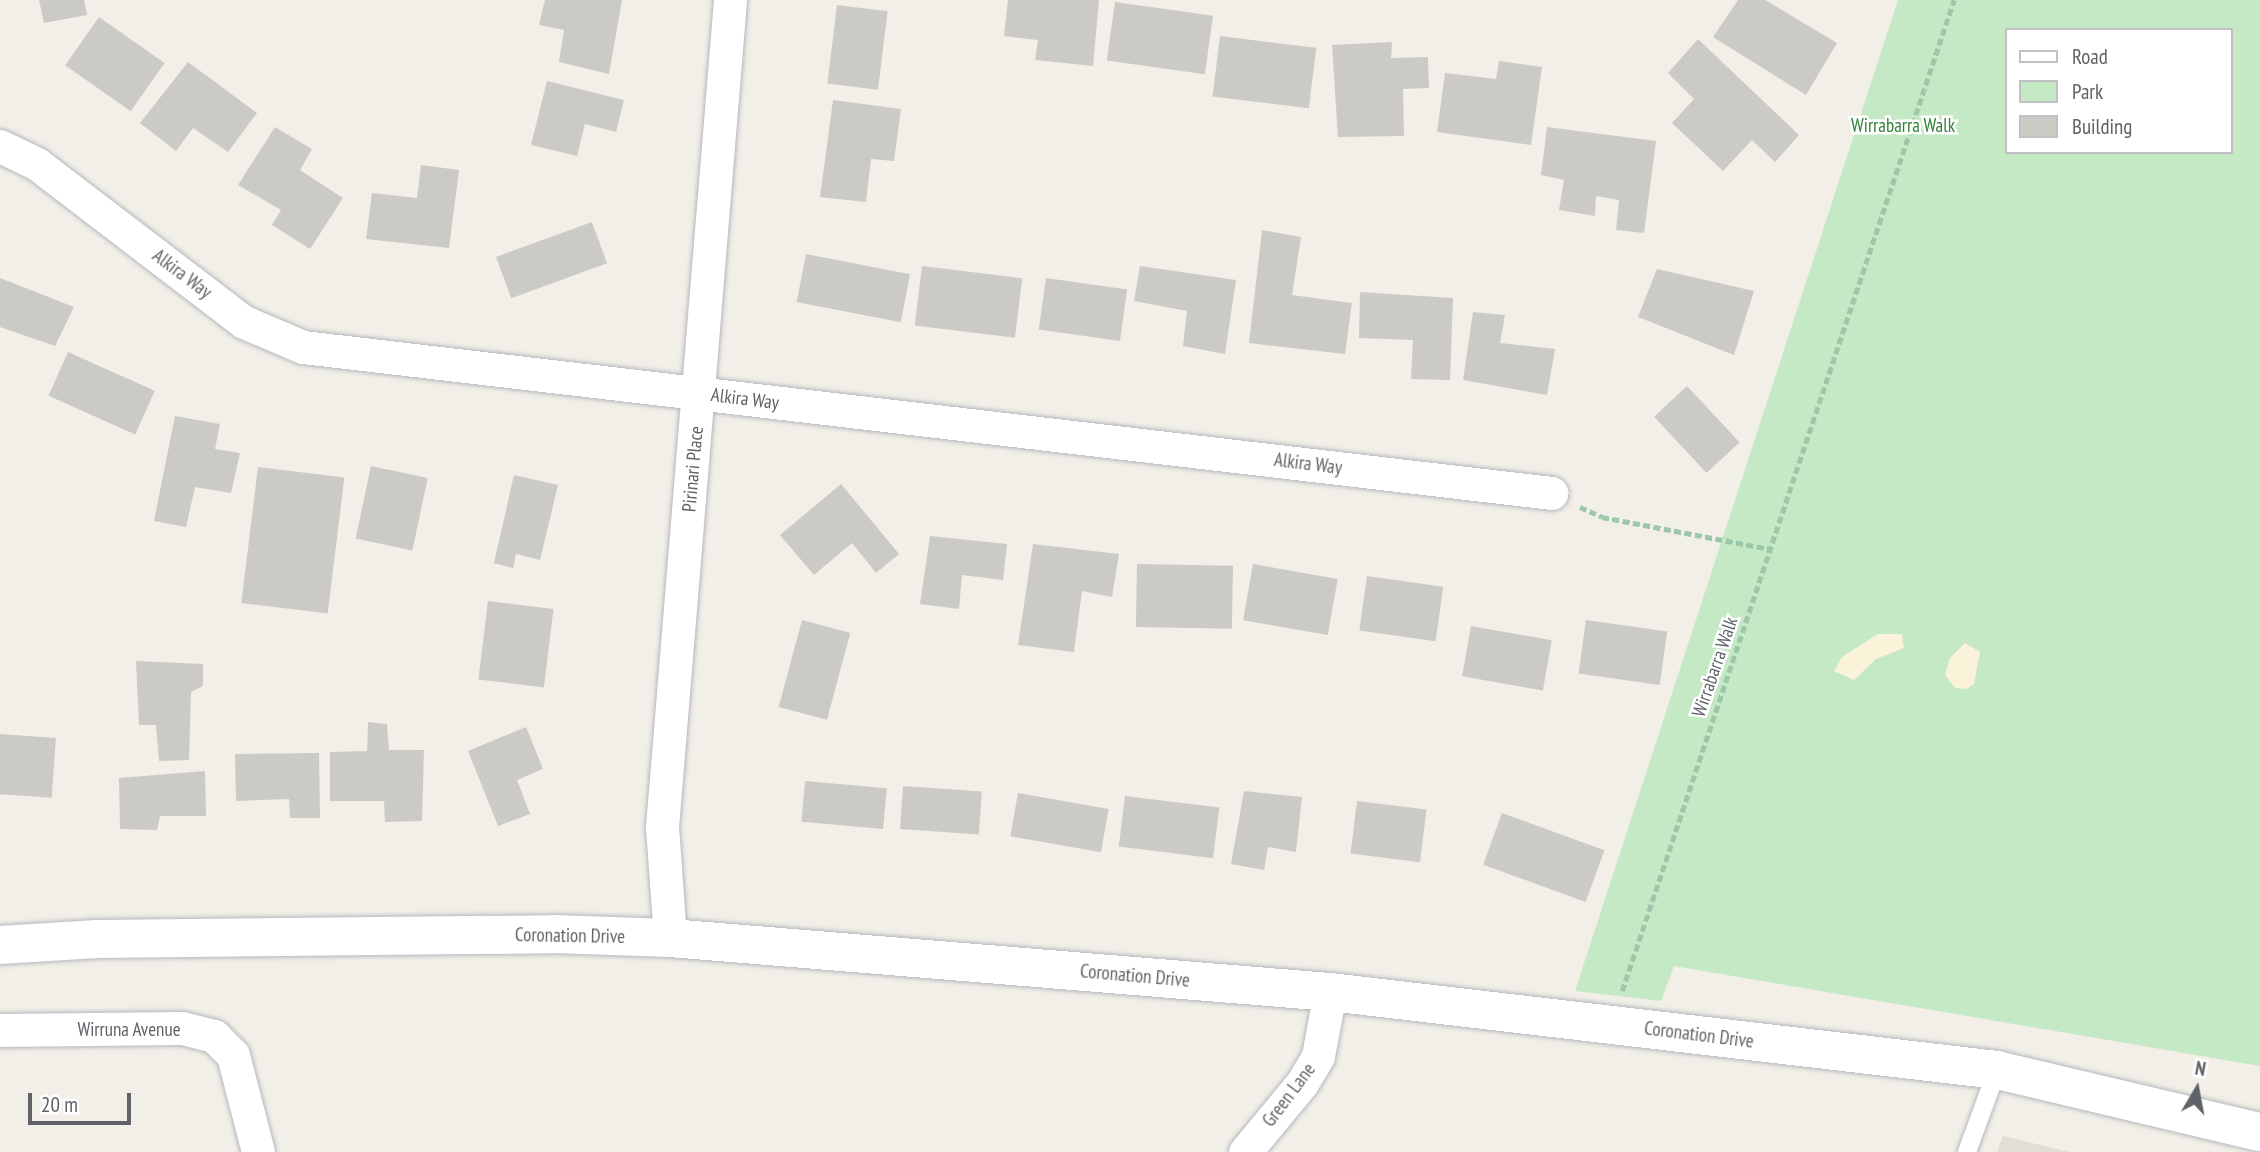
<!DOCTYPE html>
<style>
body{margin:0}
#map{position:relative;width:2260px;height:1152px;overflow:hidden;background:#f1efe8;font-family:"PT Sans Narrow",sans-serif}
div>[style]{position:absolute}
.education>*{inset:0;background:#e1ded6}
.green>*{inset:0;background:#c5e8c5}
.sand>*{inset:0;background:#fbf3d9}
.building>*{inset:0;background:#cccac5;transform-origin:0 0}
.path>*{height:4.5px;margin-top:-2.25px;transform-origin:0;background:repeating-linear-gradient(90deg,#9cc7a9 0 7px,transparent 0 10.5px)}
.roads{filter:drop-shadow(0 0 2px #b5b8bc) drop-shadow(0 0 2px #b5b8bc)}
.lane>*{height:18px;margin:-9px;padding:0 9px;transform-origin:9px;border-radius:9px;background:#fff}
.street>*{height:33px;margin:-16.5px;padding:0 16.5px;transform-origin:16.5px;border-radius:16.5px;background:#fff}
.secondary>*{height:38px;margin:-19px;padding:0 19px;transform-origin:19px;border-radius:19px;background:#fff}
span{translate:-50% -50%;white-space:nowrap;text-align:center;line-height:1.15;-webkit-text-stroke:5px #fff;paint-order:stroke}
.park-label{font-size:19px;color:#348238}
.street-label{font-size:19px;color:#5f6368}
.legend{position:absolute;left:2005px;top:28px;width:228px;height:126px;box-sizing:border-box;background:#fff;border:2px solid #bfc1c3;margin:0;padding:9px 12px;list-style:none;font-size:21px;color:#5f6368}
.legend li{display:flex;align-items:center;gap:14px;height:35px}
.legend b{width:35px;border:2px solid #bfc1c3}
.north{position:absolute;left:2162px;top:1054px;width:70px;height:70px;-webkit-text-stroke:5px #fff;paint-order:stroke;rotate:10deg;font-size:19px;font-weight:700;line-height:28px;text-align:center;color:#5f6368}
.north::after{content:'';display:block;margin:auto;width:24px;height:32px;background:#5f6368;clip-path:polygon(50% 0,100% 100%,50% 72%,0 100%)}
.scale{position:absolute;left:28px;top:1093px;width:103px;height:32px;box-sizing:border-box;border:4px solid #5f6368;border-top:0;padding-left:9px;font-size:21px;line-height:24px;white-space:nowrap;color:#5f6368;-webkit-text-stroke:5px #fff;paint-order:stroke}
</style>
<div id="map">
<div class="education">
<div style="clip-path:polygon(2003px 1136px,2070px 1152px,1997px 1152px)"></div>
</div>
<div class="green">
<div style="clip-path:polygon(evenodd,1898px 0,2260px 0,2260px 1066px,1674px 966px,1661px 1001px,1575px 991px,1898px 0,2006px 30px,2230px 30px,2230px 152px,2006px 152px,2006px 30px)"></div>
</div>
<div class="sand">
<div style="clip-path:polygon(1878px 634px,1902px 634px,1904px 648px,1876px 659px,1854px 680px,1834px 671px,1842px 657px)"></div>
<div style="clip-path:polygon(1965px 643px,1980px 652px,1974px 684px,1966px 689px,1955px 688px,1945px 675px,1950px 658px)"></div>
</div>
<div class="building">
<div style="clip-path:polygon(39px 0,84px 0,87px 15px,44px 23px)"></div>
<div style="clip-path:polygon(545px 0,622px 0,609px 74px,559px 62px,564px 30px,539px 25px)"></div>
<div style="clip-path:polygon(1008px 0,1099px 0,1093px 66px,1035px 60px,1038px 40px,1004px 36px)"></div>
<div style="clip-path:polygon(1738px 0,1765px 0,1837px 43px,1806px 95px,1713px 37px)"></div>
<div style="left:1115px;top:2px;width:99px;height:59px;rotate:8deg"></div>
<div style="left:837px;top:5px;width:51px;height:79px;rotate:7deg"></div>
<div style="left:99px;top:17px;width:80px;height:59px;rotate:35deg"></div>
<div style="left:1220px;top:36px;width:97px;height:61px;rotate:7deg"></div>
<div style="clip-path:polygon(1698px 39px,1799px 135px,1775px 162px,1752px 140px,1723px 171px,1672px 123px,1694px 99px,1668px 73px)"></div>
<div style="clip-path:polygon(1392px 42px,1391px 58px,1428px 57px,1429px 88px,1403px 89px,1404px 136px,1338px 137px,1332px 45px)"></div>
<div style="clip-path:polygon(1499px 61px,1542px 67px,1531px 145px,1437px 132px,1445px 73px,1496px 79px)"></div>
<div style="clip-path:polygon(188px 62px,257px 113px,228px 152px,193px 128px,176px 151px,140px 123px)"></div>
<div style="clip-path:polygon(547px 81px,624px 100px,616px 132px,585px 124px,577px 156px,531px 145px)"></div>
<div style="clip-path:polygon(833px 100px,901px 109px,894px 161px,871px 159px,866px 202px,820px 197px)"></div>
<div style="clip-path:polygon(275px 127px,312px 149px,300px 170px,343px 198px,310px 249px,272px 225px,281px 210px,238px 185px)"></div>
<div style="clip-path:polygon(1547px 127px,1656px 141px,1644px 233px,1616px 230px,1619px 200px,1596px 196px,1595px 216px,1559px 210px,1564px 180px,1541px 175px)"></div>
<div style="clip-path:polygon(421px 165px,459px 170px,449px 248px,366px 239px,372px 193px,417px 198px)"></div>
<div style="left:592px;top:222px;width:44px;height:102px;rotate:70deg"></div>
<div style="clip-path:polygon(1262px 230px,1301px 237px,1292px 295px,1352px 303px,1345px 354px,1249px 343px)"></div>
<div style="left:806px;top:254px;width:106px;height:49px;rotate:11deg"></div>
<div style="left:922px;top:266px;width:101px;height:60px;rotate:7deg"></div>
<div style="clip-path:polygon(1140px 266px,1236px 280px,1225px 354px,1183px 346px,1187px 311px,1134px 301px)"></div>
<div style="clip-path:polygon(1657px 269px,1754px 291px,1734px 355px,1638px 317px)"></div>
<div style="clip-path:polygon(0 278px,74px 307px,55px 346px,0 327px)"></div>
<div style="left:1046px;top:278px;width:82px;height:52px;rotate:8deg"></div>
<div style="clip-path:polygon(1360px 292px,1453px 298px,1450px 380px,1411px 379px,1413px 340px,1359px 338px)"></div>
<div style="clip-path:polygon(1473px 312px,1505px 315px,1500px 343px,1555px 349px,1547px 395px,1463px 380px)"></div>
<div style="left:68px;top:352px;width:95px;height:48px;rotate:24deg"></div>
<div style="left:1687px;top:386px;width:77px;height:45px;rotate:47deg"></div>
<div style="clip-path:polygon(175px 416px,220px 424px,215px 449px,240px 453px,231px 493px,195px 487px,186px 527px,154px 521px)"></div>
<div style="left:371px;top:466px;width:58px;height:74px;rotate:12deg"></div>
<div style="left:258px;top:467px;width:87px;height:137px;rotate:7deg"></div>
<div style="clip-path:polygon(514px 475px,558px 485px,540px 560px,516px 554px,513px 568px,494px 563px)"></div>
<div style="clip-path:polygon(841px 484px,899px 554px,876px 573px,852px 543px,814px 575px,780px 535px)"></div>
<div style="clip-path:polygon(930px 536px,1007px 544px,1003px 580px,962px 575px,959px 609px,920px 604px)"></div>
<div style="clip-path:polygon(1033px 544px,1119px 554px,1112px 597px,1082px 591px,1074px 652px,1018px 645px)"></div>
<div style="left:1137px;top:564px;width:96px;height:63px;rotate:1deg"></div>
<div style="left:1253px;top:564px;width:86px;height:57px;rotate:10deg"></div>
<div style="left:1367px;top:576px;width:77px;height:55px;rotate:8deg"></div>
<div style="left:488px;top:601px;width:66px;height:79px;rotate:7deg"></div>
<div style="left:802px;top:620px;width:50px;height:90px;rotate:15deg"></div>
<div style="left:1586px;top:620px;width:82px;height:54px;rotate:8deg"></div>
<div style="left:1471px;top:626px;width:82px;height:51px;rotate:10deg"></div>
<div style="clip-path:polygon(136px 661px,203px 664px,203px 686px,191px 692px,189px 760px,159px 761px,156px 725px,139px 725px)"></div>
<div style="clip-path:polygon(368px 722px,387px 724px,389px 750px,424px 750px,422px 821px,385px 822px,384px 801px,330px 801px,330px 752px,367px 751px)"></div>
<div style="clip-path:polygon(526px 727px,543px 769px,517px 780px,530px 814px,498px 826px,468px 751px)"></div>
<div style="left:0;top:734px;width:56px;height:60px;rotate:4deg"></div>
<div style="clip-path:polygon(319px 753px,320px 818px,290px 818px,289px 799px,236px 801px,235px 754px)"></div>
<div style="clip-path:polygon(205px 771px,206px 816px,160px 816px,157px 830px,120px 829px,119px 778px)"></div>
<div style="left:805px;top:781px;width:82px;height:41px;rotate:5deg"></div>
<div style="left:903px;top:786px;width:79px;height:43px;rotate:4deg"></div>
<div style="clip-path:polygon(1244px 791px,1302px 797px,1296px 852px,1268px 847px,1264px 870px,1231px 864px)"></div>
<div style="left:1018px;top:793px;width:92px;height:44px;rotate:10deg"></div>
<div style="left:1125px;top:796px;width:95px;height:51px;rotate:7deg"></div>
<div style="left:1357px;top:801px;width:70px;height:53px;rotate:7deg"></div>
<div style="left:1502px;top:813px;width:109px;height:55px;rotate:20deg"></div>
</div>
<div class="path">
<div style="left:1580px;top:507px;width:24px;rotate:24deg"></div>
<div style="left:1602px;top:517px;width:171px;rotate:10.8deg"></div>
<div style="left:1622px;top:991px;width:1045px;rotate:-71.48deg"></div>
</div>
<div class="roads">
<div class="lane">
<div style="left:1967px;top:1152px;width:87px;rotate:-69.9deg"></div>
</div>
<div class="street">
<div style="left:0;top:146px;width:41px;rotate:25.9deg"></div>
<div style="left:37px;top:164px;width:260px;rotate:37.4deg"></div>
<div style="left:244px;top:322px;width:64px;rotate:23deg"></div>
<div style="left:303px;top:347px;width:1257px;rotate:6.67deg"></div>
<div style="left:670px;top:938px;width:111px;rotate:-94.1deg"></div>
<div style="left:662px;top:827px;width:830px;rotate:-85.3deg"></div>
<div style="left:0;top:1030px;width:182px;rotate:-0.6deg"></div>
<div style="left:182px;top:1028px;width:33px;rotate:14deg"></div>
<div style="left:214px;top:1036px;width:27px;rotate:45deg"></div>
<div style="left:233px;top:1055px;width:100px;rotate:75.5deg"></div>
<div style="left:1245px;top:1152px;width:89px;rotate:-50.4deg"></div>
<div style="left:1302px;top:1083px;width:31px;rotate:-59deg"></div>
<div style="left:1318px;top:1056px;width:65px;rotate:-79.4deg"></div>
</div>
<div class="secondary">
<div style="left:0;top:945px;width:97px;rotate:-3.5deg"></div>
<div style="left:97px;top:939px;width:457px;rotate:-0.6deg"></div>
<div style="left:554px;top:934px;width:116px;rotate:2deg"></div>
<div style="left:670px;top:938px;width:662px;rotate:4.68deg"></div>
<div style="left:1330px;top:992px;width:672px;rotate:6.67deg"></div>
<div style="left:1997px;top:1070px;width:270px;rotate:13.3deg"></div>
</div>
</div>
<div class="park-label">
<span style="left:1903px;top:126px">Wirrabarra Walk</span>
</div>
<div class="street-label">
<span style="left:182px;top:274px;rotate:37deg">Alkira Way</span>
<span style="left:745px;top:399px;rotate:7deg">Alkira Way</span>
<span style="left:1308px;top:464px;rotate:7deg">Alkira Way</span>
<span style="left:693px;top:469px;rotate:-85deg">Pirinari Place</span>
<span style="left:1715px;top:667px;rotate:-71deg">Wirrabarra Walk</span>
<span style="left:570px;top:936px;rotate:1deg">Coronation Drive</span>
<span style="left:1135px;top:976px;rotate:5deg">Coronation Drive</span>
<span style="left:129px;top:1030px">Wirruna Avenue</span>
<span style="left:1699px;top:1035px;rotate:7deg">Coronation Drive</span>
<span style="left:1289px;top:1095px;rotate:-53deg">Green Lane</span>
</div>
<ul class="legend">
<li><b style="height:9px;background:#fff"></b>Road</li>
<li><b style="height:19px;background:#c5e8c5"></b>Park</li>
<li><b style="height:19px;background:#cccac5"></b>Building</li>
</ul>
<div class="north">N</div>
<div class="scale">20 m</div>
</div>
